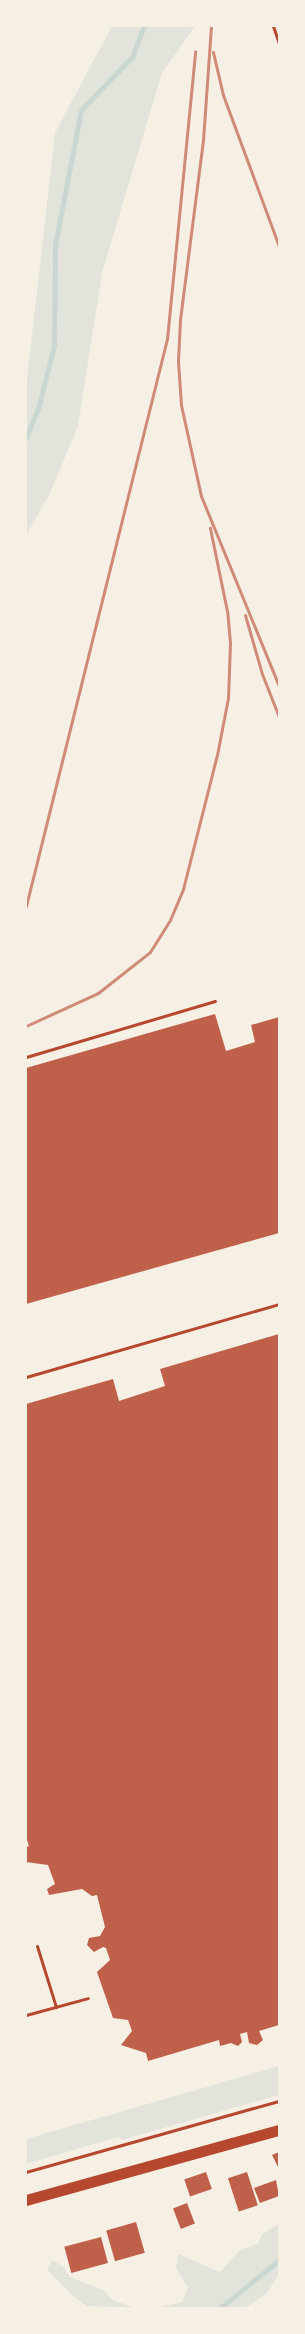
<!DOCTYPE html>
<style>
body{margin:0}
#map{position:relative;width:305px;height:2334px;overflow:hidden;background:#f6efe4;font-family:"PT Sans Narrow",sans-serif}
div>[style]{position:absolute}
.green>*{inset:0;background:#e2e4dc}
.stream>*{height:5px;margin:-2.5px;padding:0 2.5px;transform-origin:2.5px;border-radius:2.5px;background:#c9d6d2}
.building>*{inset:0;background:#bf614a;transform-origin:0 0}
.path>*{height:2.5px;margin:-1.25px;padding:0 1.25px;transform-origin:1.25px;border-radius:1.25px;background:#b5482f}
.service>*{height:3px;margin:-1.5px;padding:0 1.5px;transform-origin:1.5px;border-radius:1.5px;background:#b5482f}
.trunk>*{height:11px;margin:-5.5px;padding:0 5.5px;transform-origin:5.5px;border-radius:5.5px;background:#b5482f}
.rail>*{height:3px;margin:-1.5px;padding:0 1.5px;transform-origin:1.5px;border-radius:1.5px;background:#cf8b77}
span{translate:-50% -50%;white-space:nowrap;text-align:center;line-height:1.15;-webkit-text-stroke:4px #f6efe4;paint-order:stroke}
.frame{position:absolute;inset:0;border:27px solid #f6efe4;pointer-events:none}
</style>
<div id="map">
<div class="green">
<div style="clip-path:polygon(112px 26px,195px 26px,162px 73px,102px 273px,78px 426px,49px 495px,26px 535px,26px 388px,55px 133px)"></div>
<div style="clip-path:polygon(279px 2066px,279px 2095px,122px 2140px,118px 2137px,26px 2164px,26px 2139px)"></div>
<div style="clip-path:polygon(279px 2224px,279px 2275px,266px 2294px,245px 2308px,156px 2308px,182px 2302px,188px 2288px,176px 2268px,178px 2254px,220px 2272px,240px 2250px,258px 2244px,262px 2234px)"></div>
<div style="clip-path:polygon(53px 2260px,65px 2268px,69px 2277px,103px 2290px,113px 2300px,135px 2308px,87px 2306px,73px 2296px,47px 2270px)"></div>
</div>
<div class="stream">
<div style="left:26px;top:438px;width:32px;rotate:-68deg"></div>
<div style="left:38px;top:408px;width:64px;rotate:-75.5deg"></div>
<div style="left:54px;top:346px;width:101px;rotate:-89.4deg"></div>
<div style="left:55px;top:245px;width:137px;rotate:-79.1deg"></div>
<div style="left:81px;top:110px;width:74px;rotate:-46.1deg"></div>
<div style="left:132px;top:57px;width:33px;rotate:-69deg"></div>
<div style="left:220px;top:2308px;width:76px;rotate:-39.1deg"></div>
</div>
<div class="building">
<div style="clip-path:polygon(215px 1014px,226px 1051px,255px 1042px,251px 1025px,279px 1017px,279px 1233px,26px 1304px,26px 1068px)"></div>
<div style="clip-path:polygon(279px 1334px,279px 2025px,259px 2031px,263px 2040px,257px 2045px,249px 2043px,247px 2032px,240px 2034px,242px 2042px,238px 2046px,231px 2043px,220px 2046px,219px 2040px,148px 2061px,146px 2053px,121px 2045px,132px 2031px,128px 2020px,113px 2018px,97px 1972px,110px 1960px,106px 1948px,103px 1947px,94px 1952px,87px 1945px,89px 1938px,100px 1936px,105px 1927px,97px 1895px,92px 1896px,82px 1889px,49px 1895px,47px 1889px,55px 1884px,48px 1865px,26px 1862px,26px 1847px,29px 1846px,26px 1837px,26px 1404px,113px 1379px,119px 1401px,165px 1386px,160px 1369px)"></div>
<div style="clip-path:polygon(279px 2152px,279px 2169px,272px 2155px)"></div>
<div style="left:206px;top:2172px;width:18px;height:23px;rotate:71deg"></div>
<div style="left:247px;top:2172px;width:35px;height:20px;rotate:72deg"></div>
<div style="clip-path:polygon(276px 2180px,279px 2196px,260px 2203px,254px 2188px)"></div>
<div style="left:187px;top:2203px;width:22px;height:15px;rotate:69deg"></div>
<div style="left:136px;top:2222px;width:32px;height:31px;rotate:74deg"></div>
<div style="left:101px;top:2237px;width:27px;height:38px;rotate:75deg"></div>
</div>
<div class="path">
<div style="left:26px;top:2172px;width:263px;rotate:-15.7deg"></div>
</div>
<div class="service">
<div style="left:273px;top:26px;width:18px;rotate:71deg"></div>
<div style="left:26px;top:1057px;width:197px;rotate:-16.5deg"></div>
<div style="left:26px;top:1377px;width:263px;rotate:-16.1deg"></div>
<div style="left:37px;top:1946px;width:64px;rotate:72.7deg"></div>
<div style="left:26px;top:2015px;width:64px;rotate:-15.3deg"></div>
</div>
<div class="trunk">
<div style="left:26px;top:2200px;width:263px;rotate:-15.5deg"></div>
</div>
<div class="rail">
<div style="left:211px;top:26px;width:114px;rotate:94deg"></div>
<div style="left:203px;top:140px;width:181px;rotate:97.3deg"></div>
<div style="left:180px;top:320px;width:41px;rotate:92.8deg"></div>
<div style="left:178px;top:361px;width:44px;rotate:86.1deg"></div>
<div style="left:181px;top:405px;width:93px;rotate:77.6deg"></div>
<div style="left:201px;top:496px;width:205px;rotate:67.7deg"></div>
<div style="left:213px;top:52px;width:44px;rotate:76.9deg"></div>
<div style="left:223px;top:95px;width:161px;rotate:69.7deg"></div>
<div style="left:245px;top:615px;width:61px;rotate:73.9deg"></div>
<div style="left:262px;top:674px;width:46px;rotate:68.4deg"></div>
<div style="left:26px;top:906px;width:584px;rotate:-76.04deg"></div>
<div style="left:167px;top:339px;width:289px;rotate:-84.4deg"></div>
<div style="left:26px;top:1026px;width:79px;rotate:-24.6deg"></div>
<div style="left:98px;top:993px;width:66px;rotate:-38.3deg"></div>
<div style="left:150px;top:952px;width:38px;rotate:-58deg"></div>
<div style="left:170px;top:920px;width:34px;rotate:-67deg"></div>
<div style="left:183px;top:889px;width:138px;rotate:-75.8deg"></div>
<div style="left:217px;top:755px;width:58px;rotate:-79.1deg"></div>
<div style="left:228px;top:698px;width:55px;rotate:-87.9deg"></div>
<div style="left:230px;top:643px;width:32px;rotate:-95deg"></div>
<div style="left:227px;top:611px;width:85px;rotate:-101.6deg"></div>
</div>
<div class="frame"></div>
</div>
